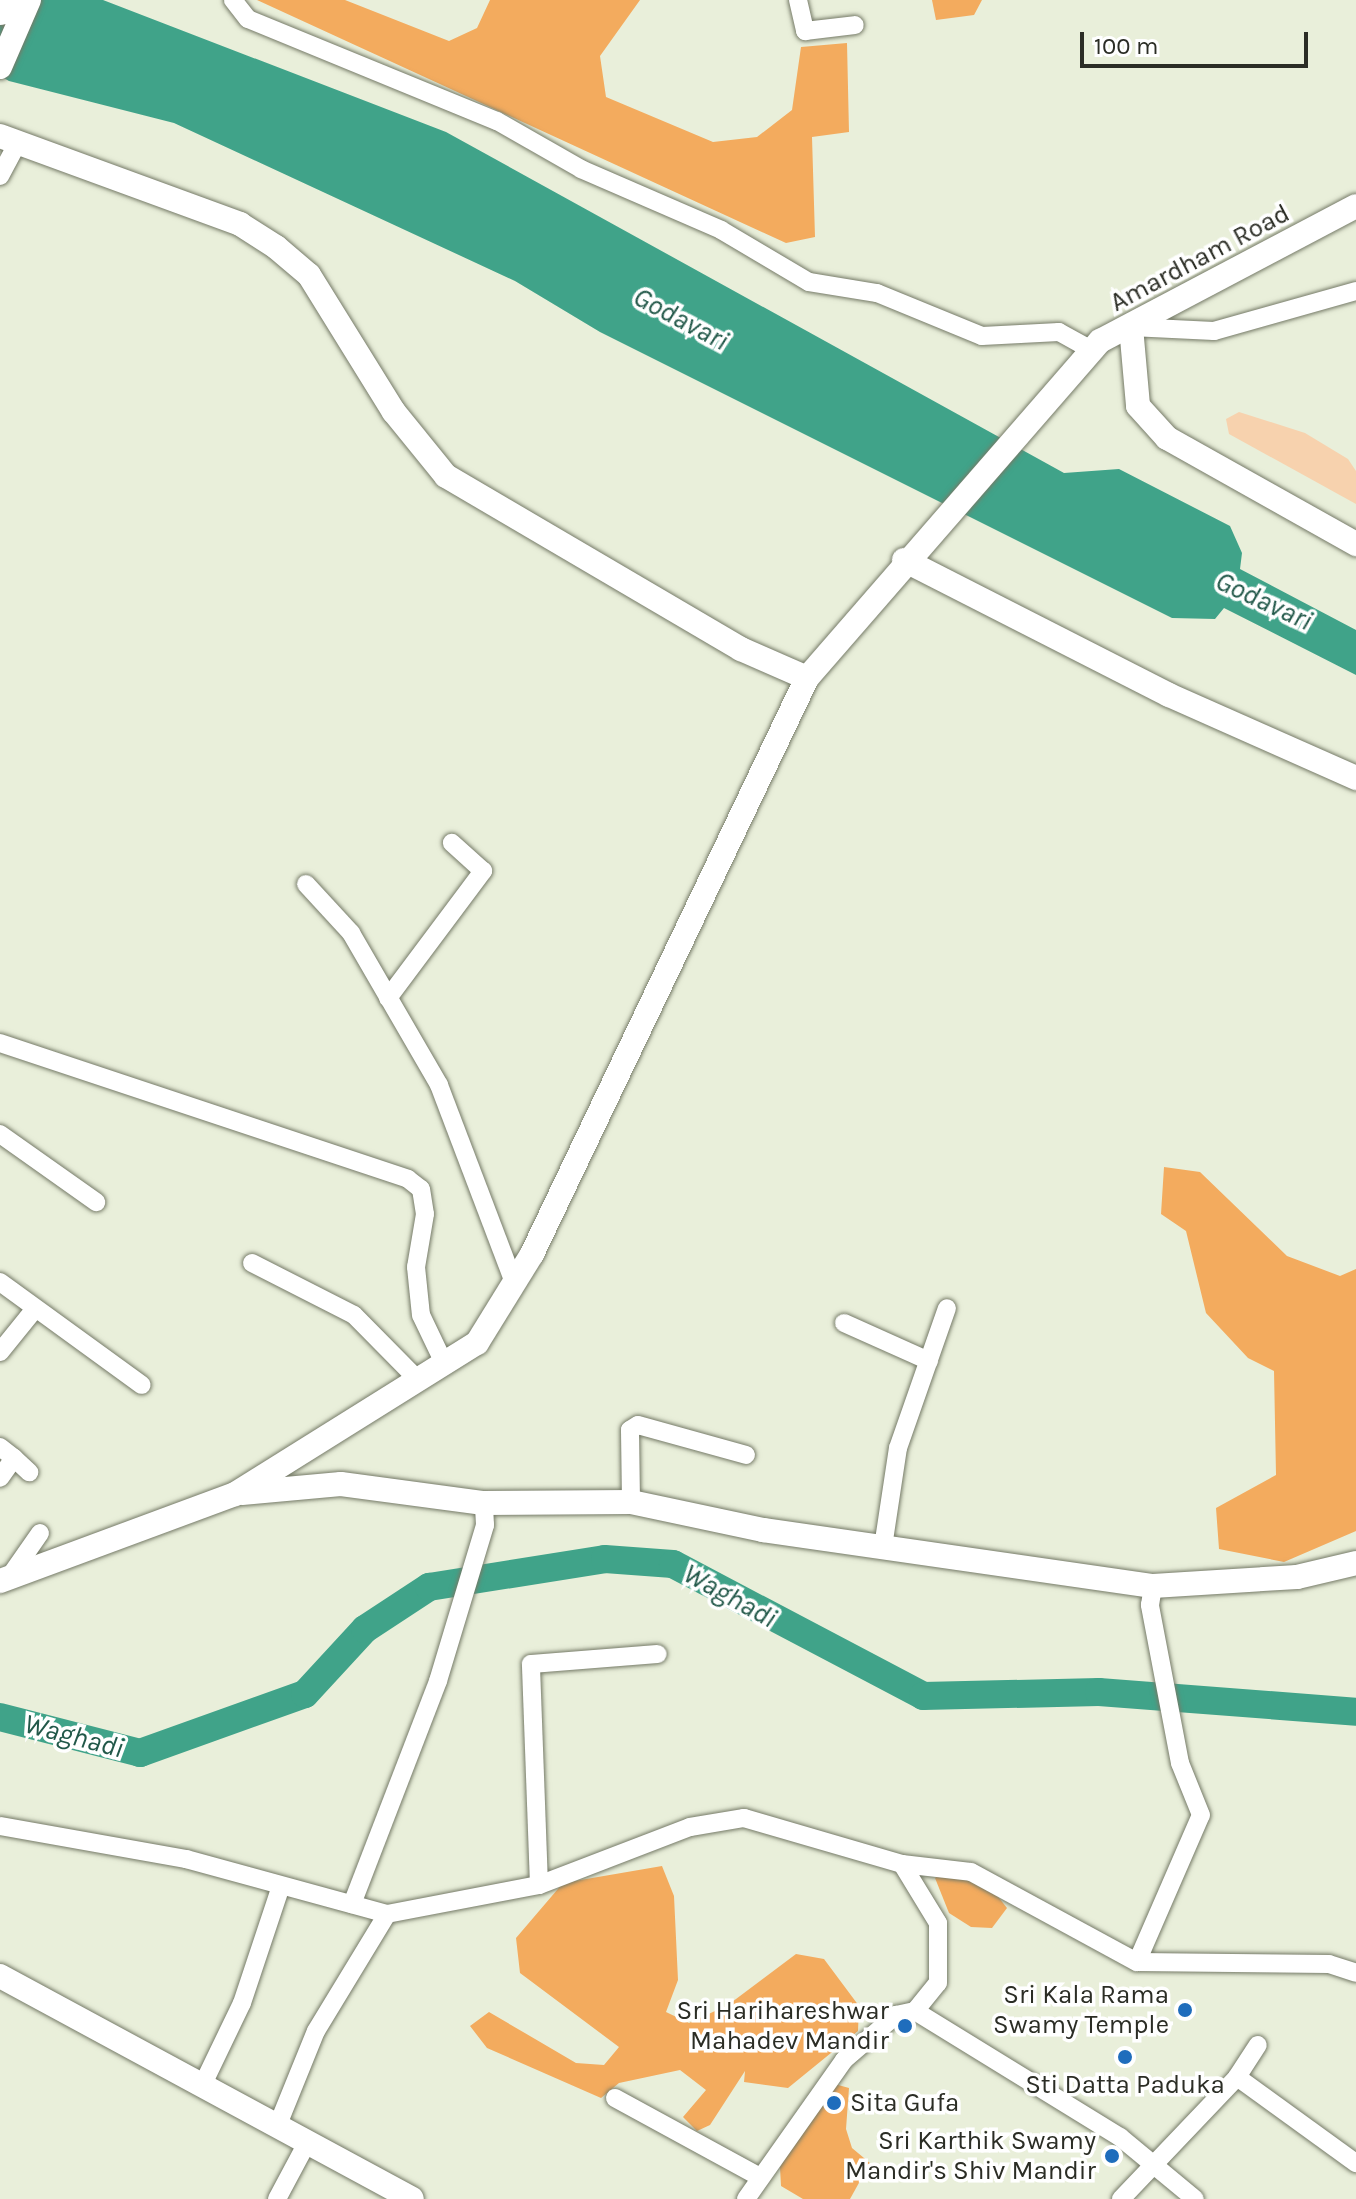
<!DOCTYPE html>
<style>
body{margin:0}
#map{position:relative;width:1356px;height:2199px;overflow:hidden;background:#e9efda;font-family:Karla,sans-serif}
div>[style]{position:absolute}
.green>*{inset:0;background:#f7d2ae}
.forest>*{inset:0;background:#f3ab5e}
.water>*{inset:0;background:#40a389}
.river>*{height:28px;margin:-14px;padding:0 14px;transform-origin:14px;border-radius:14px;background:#40a389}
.roads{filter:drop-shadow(0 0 2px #757a67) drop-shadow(0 0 2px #757a67)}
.street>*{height:18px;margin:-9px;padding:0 9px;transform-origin:9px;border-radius:9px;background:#fff}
.secondary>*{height:24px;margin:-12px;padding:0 12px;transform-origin:12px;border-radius:12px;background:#fff}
.highway>*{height:32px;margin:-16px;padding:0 16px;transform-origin:16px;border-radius:16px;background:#fff}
.dots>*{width:22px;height:22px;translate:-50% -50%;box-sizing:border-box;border:4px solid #fff;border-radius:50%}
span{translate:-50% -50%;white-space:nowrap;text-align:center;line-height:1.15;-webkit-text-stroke:7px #fff;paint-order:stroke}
.street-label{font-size:26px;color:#2b2d25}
.poi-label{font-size:26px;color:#2b2d25}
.right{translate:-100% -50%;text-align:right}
.left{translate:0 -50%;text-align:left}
.water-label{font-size:28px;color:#225849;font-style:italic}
.scale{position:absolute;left:1080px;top:32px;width:228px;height:36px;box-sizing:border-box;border:4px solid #2b2d25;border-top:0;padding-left:10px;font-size:24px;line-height:28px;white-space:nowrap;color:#2b2d25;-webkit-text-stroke:6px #fff;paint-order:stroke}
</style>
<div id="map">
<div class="green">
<div style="clip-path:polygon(1239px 412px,1305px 433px,1348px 459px,1356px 471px,1356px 504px,1229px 434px,1226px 419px)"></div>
</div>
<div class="forest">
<div style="clip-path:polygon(257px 0,345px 0,449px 41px,477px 28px,490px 0,640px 0,600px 56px,606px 97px,713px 142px,757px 137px,792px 110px,801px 47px,847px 43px,849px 132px,812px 137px,815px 237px,786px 243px)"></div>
<div style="clip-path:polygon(932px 0,982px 0,974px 15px,936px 20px)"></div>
<div style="clip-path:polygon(1164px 1167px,1200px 1172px,1287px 1256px,1340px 1276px,1356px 1269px,1356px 1531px,1284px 1562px,1219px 1549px,1216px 1508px,1276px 1475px,1274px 1371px,1248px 1358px,1206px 1313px,1186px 1231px,1161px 1214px)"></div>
<div style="clip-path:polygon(662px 1866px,674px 1896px,678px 1980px,666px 2012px,689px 2023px,728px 2005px,796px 1954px,824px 1959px,859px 2006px,858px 2031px,788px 2088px,744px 2082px,745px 2071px,710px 2125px,697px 2131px,683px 2117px,706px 2090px,680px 2070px,619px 2083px,601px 2098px,487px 2048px,470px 2026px,489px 2012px,576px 2063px,604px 2065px,619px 2047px,520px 1973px,516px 1938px,563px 1883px)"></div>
<div style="clip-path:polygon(947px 1871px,992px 1889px,1007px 1908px,992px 1928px,971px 1927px,949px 1913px,935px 1878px)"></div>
<div style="clip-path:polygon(831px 2083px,849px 2088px,846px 2129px,852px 2148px,870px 2163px,850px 2199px,803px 2199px,781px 2186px,780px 2167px)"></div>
</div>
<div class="water">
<div style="clip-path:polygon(0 0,103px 0,446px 132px,1064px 473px,1119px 469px,1230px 526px,1242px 553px,1240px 569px,1356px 630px,1356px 675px,1224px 608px,1215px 619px,1172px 618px,600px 332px,515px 281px,174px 123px,9px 81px,0 76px)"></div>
</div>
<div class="river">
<div style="left:0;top:1717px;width:145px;rotate:14.4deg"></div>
<div style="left:140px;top:1753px;width:175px;rotate:-19.7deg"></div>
<div style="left:305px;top:1694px;width:88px;rotate:-47.3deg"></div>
<div style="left:365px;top:1629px;width:77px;rotate:-33.3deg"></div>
<div style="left:429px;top:1587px;width:178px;rotate:-9deg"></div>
<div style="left:605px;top:1559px;width:68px;rotate:4.2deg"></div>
<div style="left:673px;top:1564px;width:283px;rotate:27.8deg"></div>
<div style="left:923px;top:1696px;width:176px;rotate:-1.3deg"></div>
<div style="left:1099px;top:1692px;width:258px;rotate:4.4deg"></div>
</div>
<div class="roads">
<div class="street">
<div style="left:233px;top:0;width:24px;rotate:52deg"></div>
<div style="left:248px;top:19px;width:269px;rotate:22.3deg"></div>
<div style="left:497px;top:121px;width:97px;rotate:29.7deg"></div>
<div style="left:581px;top:169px;width:153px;rotate:23.5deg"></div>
<div style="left:721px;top:230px;width:102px;rotate:30.6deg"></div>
<div style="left:809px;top:282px;width:69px;rotate:9.2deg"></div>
<div style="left:877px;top:293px;width:113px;rotate:22.3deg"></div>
<div style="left:982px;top:336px;width:77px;rotate:-3deg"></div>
<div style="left:1059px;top:332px;width:38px;rotate:29deg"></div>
<div style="left:798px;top:0;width:32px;rotate:77deg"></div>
<div style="left:805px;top:31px;width:50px;rotate:-6.8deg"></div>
<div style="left:0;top:176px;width:38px;rotate:-62deg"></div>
<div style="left:1131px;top:327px;width:83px;rotate:2.8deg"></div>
<div style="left:1214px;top:331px;width:148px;rotate:-15.7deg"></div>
<div style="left:306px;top:884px;width:67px;rotate:47.4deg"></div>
<div style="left:351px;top:933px;width:176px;rotate:59.9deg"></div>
<div style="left:439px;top:1085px;width:214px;rotate:69.2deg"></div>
<div style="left:388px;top:998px;width:159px;rotate:-53.2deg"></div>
<div style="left:483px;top:871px;width:42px;rotate:-137.9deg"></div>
<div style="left:0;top:1043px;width:430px;rotate:18.4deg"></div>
<div style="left:408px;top:1179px;width:16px;rotate:38deg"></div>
<div style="left:421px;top:1189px;width:25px;rotate:81deg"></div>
<div style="left:425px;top:1214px;width:54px;rotate:99.6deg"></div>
<div style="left:416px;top:1267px;width:48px;rotate:84.1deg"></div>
<div style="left:421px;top:1315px;width:53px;rotate:64.4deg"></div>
<div style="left:0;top:1134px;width:118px;rotate:35.3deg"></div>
<div style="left:252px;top:1263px;width:114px;rotate:27deg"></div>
<div style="left:354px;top:1315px;width:91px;rotate:45.4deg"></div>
<div style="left:0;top:1282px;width:175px;rotate:36deg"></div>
<div style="left:844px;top:1323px;width:93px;rotate:24.1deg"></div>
<div style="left:0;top:1352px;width:54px;rotate:-51deg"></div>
<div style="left:0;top:1447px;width:18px;rotate:38deg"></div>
<div style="left:14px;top:1458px;width:24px;rotate:125deg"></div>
<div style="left:14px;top:1458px;width:21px;rotate:43deg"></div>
<div style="left:631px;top:1502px;width:72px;rotate:-90.8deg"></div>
<div style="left:630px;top:1430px;width:9px;rotate:-32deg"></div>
<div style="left:638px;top:1425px;width:112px;rotate:15.5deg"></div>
<div style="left:883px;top:1547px;width:100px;rotate:-81.4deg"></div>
<div style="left:898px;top:1448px;width:148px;rotate:-70.7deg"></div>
<div style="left:8px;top:1579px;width:56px;rotate:-55.2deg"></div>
<div style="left:0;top:1826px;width:189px;rotate:10.1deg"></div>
<div style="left:186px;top:1859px;width:208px;rotate:15.3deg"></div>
<div style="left:387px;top:1914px;width:155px;rotate:-10.8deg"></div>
<div style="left:539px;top:1885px;width:162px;rotate:-21deg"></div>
<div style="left:690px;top:1827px;width:55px;rotate:-9.5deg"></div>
<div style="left:744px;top:1818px;width:165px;rotate:16.2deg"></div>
<div style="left:902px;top:1864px;width:69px;rotate:6.6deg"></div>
<div style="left:971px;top:1872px;width:189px;rotate:28.5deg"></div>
<div style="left:1137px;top:1962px;width:192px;rotate:0.6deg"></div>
<div style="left:1329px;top:1964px;width:28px;rotate:18deg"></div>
<div style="left:539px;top:1885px;width:221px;rotate:-92.1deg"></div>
<div style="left:531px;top:1664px;width:127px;rotate:-4.5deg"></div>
<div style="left:352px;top:1904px;width:239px;rotate:-68.9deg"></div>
<div style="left:438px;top:1681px;width:163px;rotate:-73.2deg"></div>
<div style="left:485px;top:1525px;width:22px;rotate:-93deg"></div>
<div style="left:1137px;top:1962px;width:160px;rotate:-66.5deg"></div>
<div style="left:1201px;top:1815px;width:56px;rotate:-112deg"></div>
<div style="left:1180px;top:1763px;width:161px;rotate:-100.8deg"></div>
<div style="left:1150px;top:1605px;width:19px;rotate:-81deg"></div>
<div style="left:915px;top:2011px;width:241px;rotate:31.6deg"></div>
<div style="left:1120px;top:2137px;width:97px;rotate:39.6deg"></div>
<div style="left:1237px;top:2077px;width:147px;rotate:35.9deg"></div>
<div style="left:203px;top:2084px;width:90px;rotate:-64.3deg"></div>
<div style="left:242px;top:2003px;width:123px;rotate:-71.6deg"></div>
<div style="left:615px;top:2098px;width:165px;rotate:28.6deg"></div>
<div style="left:279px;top:2122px;width:98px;rotate:-67.9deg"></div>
<div style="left:316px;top:2031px;width:137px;rotate:-58.7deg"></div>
<div style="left:277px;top:2199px;width:66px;rotate:-61.9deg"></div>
<div style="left:746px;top:2199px;width:170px;rotate:-54.8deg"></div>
<div style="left:844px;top:2060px;width:69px;rotate:-40.9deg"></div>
<div style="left:896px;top:2015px;width:19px;rotate:-12deg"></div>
<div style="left:915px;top:2011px;width:36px;rotate:-51deg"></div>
<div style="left:938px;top:1983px;width:60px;rotate:-90deg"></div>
<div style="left:938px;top:1923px;width:69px;rotate:-121.4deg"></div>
<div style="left:1121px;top:2199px;width:168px;rotate:-46.4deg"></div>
<div style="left:1237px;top:2077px;width:38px;rotate:-57deg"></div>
</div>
<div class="secondary">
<div style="left:0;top:67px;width:73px;rotate:-66.6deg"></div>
<div style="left:0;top:136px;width:256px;rotate:20.1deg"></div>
<div style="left:240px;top:224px;width:43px;rotate:32.6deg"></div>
<div style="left:276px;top:247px;width:43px;rotate:40.3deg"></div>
<div style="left:309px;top:275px;width:161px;rotate:58.2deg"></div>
<div style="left:394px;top:412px;width:82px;rotate:50.9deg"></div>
<div style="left:446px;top:476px;width:342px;rotate:30.4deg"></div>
<div style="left:741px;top:649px;width:72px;rotate:23.7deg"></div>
<div style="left:1131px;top:327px;width:79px;rotate:84.9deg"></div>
<div style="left:1138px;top:406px;width:43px;rotate:47.8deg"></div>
<div style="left:1167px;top:438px;width:217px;rotate:29.3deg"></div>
<div style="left:904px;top:560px;width:297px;rotate:27deg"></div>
<div style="left:1169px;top:695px;width:205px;rotate:23.9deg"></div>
<div style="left:242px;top:1493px;width:99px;rotate:-5.2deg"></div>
<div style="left:341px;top:1484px;width:144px;rotate:7.6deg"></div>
<div style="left:484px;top:1503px;width:147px;rotate:-0.4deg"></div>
<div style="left:631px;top:1502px;width:135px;rotate:12deg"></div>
<div style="left:763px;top:1530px;width:394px;rotate:8.2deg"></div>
<div style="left:1153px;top:1586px;width:144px;rotate:-3.6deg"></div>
<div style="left:1297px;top:1577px;width:61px;rotate:-13.3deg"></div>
<div style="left:0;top:1581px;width:251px;rotate:-20.3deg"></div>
<div style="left:235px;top:1494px;width:285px;rotate:-32deg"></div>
<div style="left:477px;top:1343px;width:105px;rotate:-58.3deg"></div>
<div style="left:532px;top:1254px;width:638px;rotate:-64.48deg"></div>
<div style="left:807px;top:678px;width:447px;rotate:-49deg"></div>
<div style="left:1100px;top:341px;width:289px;rotate:-27.8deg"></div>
<div style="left:0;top:1976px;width:468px;rotate:28.4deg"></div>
</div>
<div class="highway">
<div style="left:0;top:9px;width:10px;rotate:-66deg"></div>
</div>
</div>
<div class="dots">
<div style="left:1185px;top:2010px;background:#1f6dbc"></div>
<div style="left:905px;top:2026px;background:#1f6dbc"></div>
<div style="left:1125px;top:2057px;background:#1f6dbc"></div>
<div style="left:834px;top:2103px;background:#1f6dbc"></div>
<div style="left:1112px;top:2156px;background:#1f6dbc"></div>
</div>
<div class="street-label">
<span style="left:1200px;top:258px;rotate:-28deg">Amardham Road</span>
</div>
<div class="poi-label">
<span class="right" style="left:1169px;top:2010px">Sri Kala Rama<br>Swamy Temple</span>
<span class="right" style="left:889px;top:2026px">Sri Harihareshwar<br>Mahadev Mandir</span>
<span style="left:1125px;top:2085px">Sti Datta Paduka</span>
<span class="left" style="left:850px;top:2103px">Sita Gufa</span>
<span class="right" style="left:1096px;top:2156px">Sri Karthik Swamy<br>Mandir's Shiv Mandir</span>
</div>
<div class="water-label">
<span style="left:681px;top:319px;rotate:28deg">Godavari</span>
<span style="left:1264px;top:601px;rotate:25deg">Godavari</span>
<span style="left:730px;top:1596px;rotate:29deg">Waghadi</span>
<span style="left:74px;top:1736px;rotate:15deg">Waghadi</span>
</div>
<div class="scale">100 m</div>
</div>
